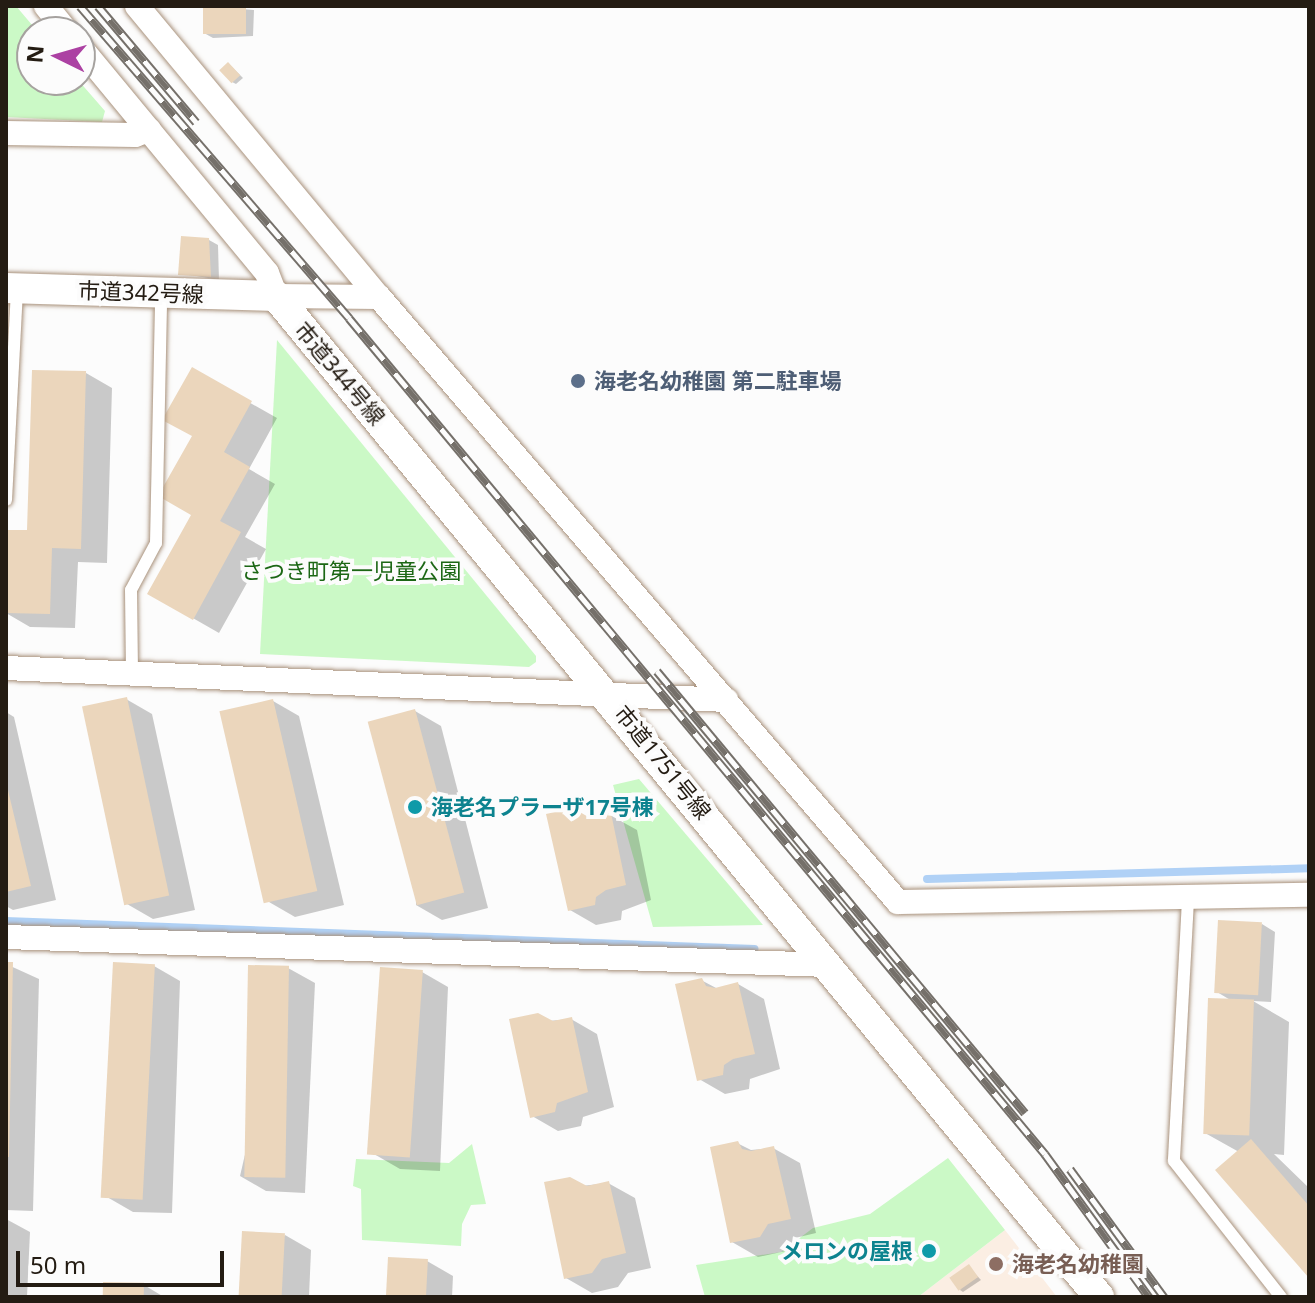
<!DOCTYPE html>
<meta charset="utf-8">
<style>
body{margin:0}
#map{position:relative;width:1315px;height:1303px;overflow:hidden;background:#fcfcfc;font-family:"Noto Sans","Noto Sans JP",sans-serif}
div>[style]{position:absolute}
.built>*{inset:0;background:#fbeee3}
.green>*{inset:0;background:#cbf9c6}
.shadow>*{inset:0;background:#0003}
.stream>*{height:8px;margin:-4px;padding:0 4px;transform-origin:4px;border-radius:4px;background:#b0d1f6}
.building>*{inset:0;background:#ebd6bc;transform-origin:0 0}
.round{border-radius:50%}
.roads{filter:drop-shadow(0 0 2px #a9927c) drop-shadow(0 0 2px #a9927c)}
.service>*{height:12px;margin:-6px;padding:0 6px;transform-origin:6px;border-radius:6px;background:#fff}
.minor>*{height:24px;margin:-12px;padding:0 12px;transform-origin:12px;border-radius:12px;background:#fff}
.tertiary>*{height:30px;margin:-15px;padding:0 15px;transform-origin:15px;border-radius:15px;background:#fff}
.rail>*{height:9px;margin-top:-4.5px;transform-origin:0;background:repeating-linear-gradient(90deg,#fcfcfc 0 18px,#75706a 0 36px);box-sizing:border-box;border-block:2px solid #75706a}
.dots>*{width:22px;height:22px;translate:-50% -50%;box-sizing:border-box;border:4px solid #fcfcfc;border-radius:50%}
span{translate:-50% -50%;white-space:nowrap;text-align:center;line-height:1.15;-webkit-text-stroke:8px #fcfcfc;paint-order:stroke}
.street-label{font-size:22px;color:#241c13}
.service-label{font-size:22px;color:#4e5e75;font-weight:700}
.left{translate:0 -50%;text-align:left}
.park-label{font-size:22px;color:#1c6715}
.culture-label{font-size:22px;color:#0d838f;font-weight:700}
.right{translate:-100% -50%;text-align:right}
.education-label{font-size:22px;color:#785e54;font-weight:700}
.frame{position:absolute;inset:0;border:8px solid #241c13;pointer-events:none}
.north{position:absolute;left:16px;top:16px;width:80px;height:80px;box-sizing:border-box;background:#fcfcfc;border:2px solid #a6a29f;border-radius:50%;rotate:275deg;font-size:22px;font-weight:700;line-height:32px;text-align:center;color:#241c13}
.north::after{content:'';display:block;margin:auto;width:28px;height:36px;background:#ac41a3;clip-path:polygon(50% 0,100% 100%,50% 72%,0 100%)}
.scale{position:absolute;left:16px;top:1251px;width:208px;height:36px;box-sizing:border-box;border:4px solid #241c13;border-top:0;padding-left:10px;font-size:24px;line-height:28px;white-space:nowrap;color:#241c13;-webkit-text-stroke:6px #fcfcfc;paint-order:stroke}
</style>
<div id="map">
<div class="built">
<div style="clip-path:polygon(1005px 1230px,1057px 1297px,918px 1297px)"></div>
</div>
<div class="green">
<div style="clip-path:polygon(6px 6px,16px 6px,38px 32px,32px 32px,32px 80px,78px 80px,105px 111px,102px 122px,6px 117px)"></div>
<div style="clip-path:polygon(277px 340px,536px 656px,536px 662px,529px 667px,260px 654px)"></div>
<div style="clip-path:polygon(639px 779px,763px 925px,653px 927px,613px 785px)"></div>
<div style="clip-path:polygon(472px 1144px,486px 1204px,471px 1205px,462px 1224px,461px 1246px,362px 1240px,361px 1189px,353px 1186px,356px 1159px,449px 1163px)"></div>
<div style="clip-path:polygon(948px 1158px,1005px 1230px,918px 1297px,705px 1297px,696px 1265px,781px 1252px,813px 1228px,870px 1214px)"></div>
</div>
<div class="shadow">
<div style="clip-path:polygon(206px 6px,254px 10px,253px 36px,213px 38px,204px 33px)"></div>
<div style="clip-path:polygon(229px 64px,243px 78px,236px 84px,232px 82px)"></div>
<div style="clip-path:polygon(209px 240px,218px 245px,219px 280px,180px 273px)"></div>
<div style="clip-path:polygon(192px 370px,277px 418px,249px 469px,275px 484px,245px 537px,266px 549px,219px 633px,149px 593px,194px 514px)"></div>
<div style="clip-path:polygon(86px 373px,112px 388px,107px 563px,78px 562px,75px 628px,30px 627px,6px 613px,6px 541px,29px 533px)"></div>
<div style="clip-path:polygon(126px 699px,152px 714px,195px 910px,153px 919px,127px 904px)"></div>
<div style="clip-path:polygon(273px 701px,299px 716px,344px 905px,295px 917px,269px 902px)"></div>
<div style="clip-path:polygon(415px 711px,441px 726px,488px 908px,442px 920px,416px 905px)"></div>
<div style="clip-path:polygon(6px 712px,14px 717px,56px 900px,13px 910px,6px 906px)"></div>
<div style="clip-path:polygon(610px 815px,637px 830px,651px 900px,622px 911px,621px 920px,596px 925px,570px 910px,589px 820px)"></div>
<div style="clip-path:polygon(1262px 924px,1275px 932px,1271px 1002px,1253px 1001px,1289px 1022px,1284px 1155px,1274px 1154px,1309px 1188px,1309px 1275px,1239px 1152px,1205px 1133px,1232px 1001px,1217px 992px)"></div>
<div style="clip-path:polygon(6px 964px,39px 979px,33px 1211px,6px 1210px)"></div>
<div style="clip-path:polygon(154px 966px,180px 981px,172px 1213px,133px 1212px,107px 1197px)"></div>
<div style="clip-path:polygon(288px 968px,315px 983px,305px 1193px,266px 1191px,240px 1176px)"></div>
<div style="clip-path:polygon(422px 972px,448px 987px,440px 1171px,400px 1169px,374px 1154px)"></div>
<div style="clip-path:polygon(701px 980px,718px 989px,738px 984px,764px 999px,780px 1069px,750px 1079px,749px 1089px,725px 1094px,699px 1079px)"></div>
<div style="clip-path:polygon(571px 1019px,597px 1034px,614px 1107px,583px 1117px,581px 1126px,558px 1131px,532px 1116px,548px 1021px)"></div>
<div style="clip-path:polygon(737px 1143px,751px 1150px,773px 1148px,800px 1163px,816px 1233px,795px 1238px,786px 1251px,758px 1257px,732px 1242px)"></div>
<div style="clip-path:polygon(608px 1183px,635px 1198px,651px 1268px,628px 1273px,618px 1287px,592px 1293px,566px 1278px,581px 1186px)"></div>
<div style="clip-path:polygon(6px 1219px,30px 1232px,27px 1297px,6px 1297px)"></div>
<div style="clip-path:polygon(285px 1235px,311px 1250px,309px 1297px,241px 1297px)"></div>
<div style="clip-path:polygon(933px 1247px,937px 1249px,937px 1257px,926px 1256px,925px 1249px)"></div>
<div style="clip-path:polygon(427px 1261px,453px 1276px,452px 1297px,388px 1297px)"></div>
<div style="clip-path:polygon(969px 1267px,981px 1280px,963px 1292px,960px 1290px)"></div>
<div style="clip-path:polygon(144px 1285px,164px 1297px,104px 1297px)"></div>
</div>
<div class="stream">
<div style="left:927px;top:879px;width:382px;rotate:-1.6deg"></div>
<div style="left:6px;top:921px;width:749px;rotate:2.14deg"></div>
</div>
<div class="building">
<div style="left:203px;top:6px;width:43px;height:28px"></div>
<div style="left:228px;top:62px;width:18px;height:12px;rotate:47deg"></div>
<div style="clip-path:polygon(181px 236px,209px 238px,211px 277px,178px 275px)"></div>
<div style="clip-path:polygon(192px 367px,252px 401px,224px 452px,250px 467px,220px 521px,241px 532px,193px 620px,147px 594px,191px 515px,158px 496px,192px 436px,162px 420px)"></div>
<div style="clip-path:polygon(32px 370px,86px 371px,81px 549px,52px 548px,50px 614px,6px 613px,6px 530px,27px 530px)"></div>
<div style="left:127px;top:697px;width:203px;height:46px;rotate:78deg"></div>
<div style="left:273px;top:699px;width:197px;height:55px;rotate:77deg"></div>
<div style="left:415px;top:709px;width:190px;height:49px;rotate:75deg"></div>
<div style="clip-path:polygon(6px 782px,31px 886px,6px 892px)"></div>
<div style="clip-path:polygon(573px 808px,590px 818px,611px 813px,626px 885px,606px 890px,596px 897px,595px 905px,568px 911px,546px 814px)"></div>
<div style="left:1218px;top:920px;width:44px;height:73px;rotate:3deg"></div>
<div style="clip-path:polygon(6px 962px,13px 962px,9px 1157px,6px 1157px)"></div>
<div style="left:113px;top:962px;width:42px;height:236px;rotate:3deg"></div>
<div style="left:248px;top:965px;width:41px;height:212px;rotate:1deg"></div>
<div style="left:380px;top:967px;width:43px;height:188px;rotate:4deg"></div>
<div style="clip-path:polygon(702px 978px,706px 986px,715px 988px,738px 982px,755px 1054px,733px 1059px,724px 1065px,723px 1075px,697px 1081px,675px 984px)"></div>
<div style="left:1208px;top:998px;width:46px;height:136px;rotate:2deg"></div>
<div style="clip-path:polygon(538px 1013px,553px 1021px,572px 1017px,588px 1092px,557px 1103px,555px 1112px,530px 1118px,509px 1019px)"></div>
<div style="clip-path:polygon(1251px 1139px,1309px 1206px,1309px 1278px,1215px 1170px)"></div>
<div style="clip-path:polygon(738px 1141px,742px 1149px,751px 1151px,774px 1146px,791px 1219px,768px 1224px,760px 1237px,730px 1243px,710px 1147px)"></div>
<div style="clip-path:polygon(570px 1177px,587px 1186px,609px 1181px,626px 1253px,602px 1259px,592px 1273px,564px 1279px,544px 1182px)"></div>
<div style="left:242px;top:1231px;width:43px;height:66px;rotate:3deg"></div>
<div class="round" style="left:922px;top:1244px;width:14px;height:14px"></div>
<div style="left:388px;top:1257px;width:40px;height:40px;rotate:3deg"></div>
<div style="left:969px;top:1264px;width:16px;height:24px;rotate:55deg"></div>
<div style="left:103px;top:1282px;width:41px;height:15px;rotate:1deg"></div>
</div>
<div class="roads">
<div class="service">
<div style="left:6px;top:500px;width:212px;rotate:-87deg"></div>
<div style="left:132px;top:672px;width:82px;rotate:-90.7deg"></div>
<div style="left:131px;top:590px;width:53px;rotate:-62deg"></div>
<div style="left:156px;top:543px;width:249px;rotate:-88.8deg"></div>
<div style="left:1188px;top:900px;width:261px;rotate:93.1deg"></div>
<div style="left:1174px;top:1161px;width:173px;rotate:51.8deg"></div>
</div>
<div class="minor">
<div style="left:46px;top:6px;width:33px;rotate:51deg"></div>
<div style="left:137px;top:6px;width:378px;rotate:50.3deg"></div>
<div style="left:379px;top:297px;width:797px;rotate:49.38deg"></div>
<div style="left:898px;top:902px;width:411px;rotate:-1deg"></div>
<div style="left:80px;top:47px;width:293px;rotate:50.4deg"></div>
<div style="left:267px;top:273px;width:25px;rotate:69deg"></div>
<div style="left:276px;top:296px;width:103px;rotate:0.6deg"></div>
<div style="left:6px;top:133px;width:129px;rotate:0.9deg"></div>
<div style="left:135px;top:135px;width:15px;rotate:-20deg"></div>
<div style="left:6px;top:668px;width:721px;rotate:2.54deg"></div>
<div style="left:6px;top:937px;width:823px;rotate:1.95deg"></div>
</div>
<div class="tertiary">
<div style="left:6px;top:288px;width:270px;rotate:1.7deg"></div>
<div style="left:276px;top:296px;width:1296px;rotate:50.57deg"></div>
</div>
</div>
<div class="rail">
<div style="left:80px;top:6px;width:412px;rotate:49.2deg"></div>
<div style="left:349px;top:318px;width:1088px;rotate:50.22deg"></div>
<div style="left:1045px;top:1154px;width:177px;rotate:54deg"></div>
<div style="left:98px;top:6px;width:152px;rotate:49.8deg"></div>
<div style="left:657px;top:671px;width:575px;rotate:50.22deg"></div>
<div style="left:1070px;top:1169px;width:159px;rotate:53.7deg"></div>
</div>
<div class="dots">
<div style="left:578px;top:381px;background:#5c6f8a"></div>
<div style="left:415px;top:807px;background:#0f9aa8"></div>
<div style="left:929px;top:1251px;background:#0f9aa8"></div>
<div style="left:996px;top:1264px;background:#8d6e63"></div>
</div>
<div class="street-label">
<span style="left:141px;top:292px;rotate:2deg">市道342号線</span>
<span style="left:340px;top:373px;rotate:50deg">市道344号線</span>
<span style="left:663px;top:762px;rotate:51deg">市道1751号線</span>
</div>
<div class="service-label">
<span class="left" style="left:594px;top:381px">海老名幼稚園 第二駐車場</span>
</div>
<div class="park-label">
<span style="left:351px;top:571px">さつき町第一児童公園</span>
</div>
<div class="culture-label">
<span class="left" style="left:431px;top:807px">海老名プラーザ17号棟</span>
<span class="right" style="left:913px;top:1251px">メロンの屋根</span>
</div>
<div class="education-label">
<span class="left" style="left:1012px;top:1264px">海老名幼稚園</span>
</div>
<div class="frame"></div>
<div class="north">N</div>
<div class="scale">50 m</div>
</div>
